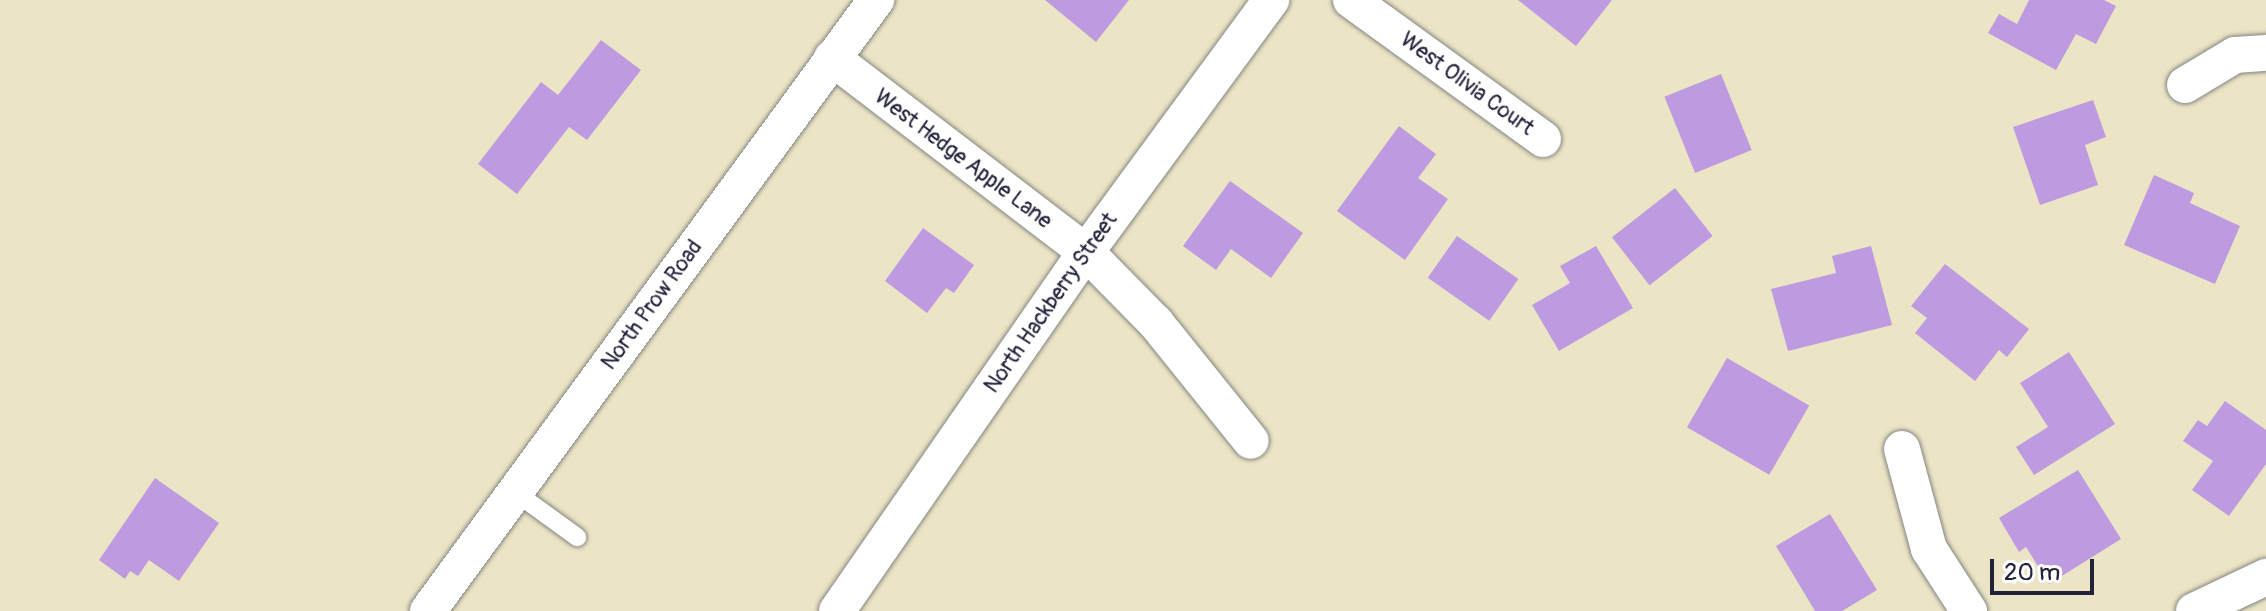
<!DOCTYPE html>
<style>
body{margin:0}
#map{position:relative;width:2266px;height:611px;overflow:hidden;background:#ebe5c6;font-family:Pangolin,sans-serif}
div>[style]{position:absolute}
.building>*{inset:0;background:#be9ae0;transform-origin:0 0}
.roads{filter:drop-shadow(0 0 2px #868480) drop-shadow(0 0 2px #868480)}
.lane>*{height:18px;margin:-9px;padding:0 9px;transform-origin:9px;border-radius:9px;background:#fff}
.street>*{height:36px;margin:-18px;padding:0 18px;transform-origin:18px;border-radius:18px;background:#fff}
span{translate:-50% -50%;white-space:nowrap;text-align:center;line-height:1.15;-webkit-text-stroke:8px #fff;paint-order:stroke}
.street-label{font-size:22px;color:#22223b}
.scale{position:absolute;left:1990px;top:559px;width:104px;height:36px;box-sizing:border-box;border:4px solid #22223b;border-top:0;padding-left:10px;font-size:24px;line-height:28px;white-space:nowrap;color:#22223b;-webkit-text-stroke:6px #fff;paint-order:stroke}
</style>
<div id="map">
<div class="building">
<div style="clip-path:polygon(1045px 0,1129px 0,1096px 42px)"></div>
<div style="clip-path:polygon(1518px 0,1612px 0,1576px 46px)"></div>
<div style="clip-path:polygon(2029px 0,2104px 0,2116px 6px,2096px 44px,2076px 34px,2056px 70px,1988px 33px,1999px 14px,2017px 24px)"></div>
<div style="clip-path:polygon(601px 40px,641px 70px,587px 140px,569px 127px,517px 194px,478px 164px,541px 82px,558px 95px)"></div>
<div style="left:1721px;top:74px;width:82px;height:61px;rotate:68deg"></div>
<div style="clip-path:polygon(2093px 100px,2106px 137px,2085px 145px,2098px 185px,2040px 205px,2013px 127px)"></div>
<div style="clip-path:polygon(1399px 126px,1436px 154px,1418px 178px,1448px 199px,1405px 260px,1337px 211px)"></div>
<div style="clip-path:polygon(2154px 175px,2194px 193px,2190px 203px,2240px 226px,2215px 284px,2124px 245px)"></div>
<div style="clip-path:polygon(1230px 181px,1303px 233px,1271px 278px,1231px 249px,1216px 270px,1183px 246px)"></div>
<div style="left:1675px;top:188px;width:61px;height:80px;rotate:52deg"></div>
<div style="clip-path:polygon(923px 228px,974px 265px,954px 293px,946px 288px,927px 313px,885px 281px)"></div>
<div style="left:1457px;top:236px;width:75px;height:51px;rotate:35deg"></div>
<div style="clip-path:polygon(1596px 246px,1633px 308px,1559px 351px,1532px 305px,1570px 283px,1560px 266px)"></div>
<div style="clip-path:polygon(1871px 246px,1892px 325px,1788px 351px,1771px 289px,1836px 273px,1832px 256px)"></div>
<div style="clip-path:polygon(1945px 264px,2029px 329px,2007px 357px,1999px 350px,1975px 381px,1915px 333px,1927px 318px,1911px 306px)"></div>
<div style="clip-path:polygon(2069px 352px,2115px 424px,2034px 475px,2016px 447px,2048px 427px,2020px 383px)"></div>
<div style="left:1727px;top:358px;width:95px;height:80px;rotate:30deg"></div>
<div style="clip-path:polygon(2225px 401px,2266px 430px,2266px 464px,2229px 516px,2192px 490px,2213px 461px,2183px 441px,2198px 420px,2207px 426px)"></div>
<div style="clip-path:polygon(2078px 470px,2121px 539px,2049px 584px,2026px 547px,2019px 552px,1999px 518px)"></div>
<div style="clip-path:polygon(155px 478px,219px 523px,179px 581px,149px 560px,138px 576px,130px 571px,125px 579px,99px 560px)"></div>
<div style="clip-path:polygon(1830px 514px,1877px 590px,1842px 611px,1815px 611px,1776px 546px)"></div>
</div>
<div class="roads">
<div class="lane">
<div style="left:515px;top:492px;width:77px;rotate:36deg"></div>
</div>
<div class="street">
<div style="left:1351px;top:0;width:237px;rotate:35.9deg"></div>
<div style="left:832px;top:58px;width:320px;rotate:37.4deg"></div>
<div style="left:1086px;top:252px;width:100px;rotate:45.4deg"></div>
<div style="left:1156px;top:323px;width:151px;rotate:51.2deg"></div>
<div style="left:2185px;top:85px;width:58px;rotate:-31deg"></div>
<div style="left:2235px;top:55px;width:31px;rotate:-4deg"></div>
<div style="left:1902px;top:449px;width:104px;rotate:74.9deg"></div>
<div style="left:1929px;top:549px;width:74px;rotate:57.2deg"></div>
<div style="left:428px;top:611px;width:758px;rotate:-53.75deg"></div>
<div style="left:837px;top:611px;width:437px;rotate:-55.3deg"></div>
<div style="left:1086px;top:252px;width:313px;rotate:-53.7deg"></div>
<div style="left:2194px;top:611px;width:80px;rotate:-25.3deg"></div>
</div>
</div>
<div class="street-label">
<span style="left:1467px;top:84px;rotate:36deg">West Olivia Court</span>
<span style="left:963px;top:159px;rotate:37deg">West Hedge Apple Lane</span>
<span style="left:1051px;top:303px;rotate:-55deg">North Hackberry Street</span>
<span style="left:652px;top:305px;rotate:-54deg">North Prow Road</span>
</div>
<div class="scale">20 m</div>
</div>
